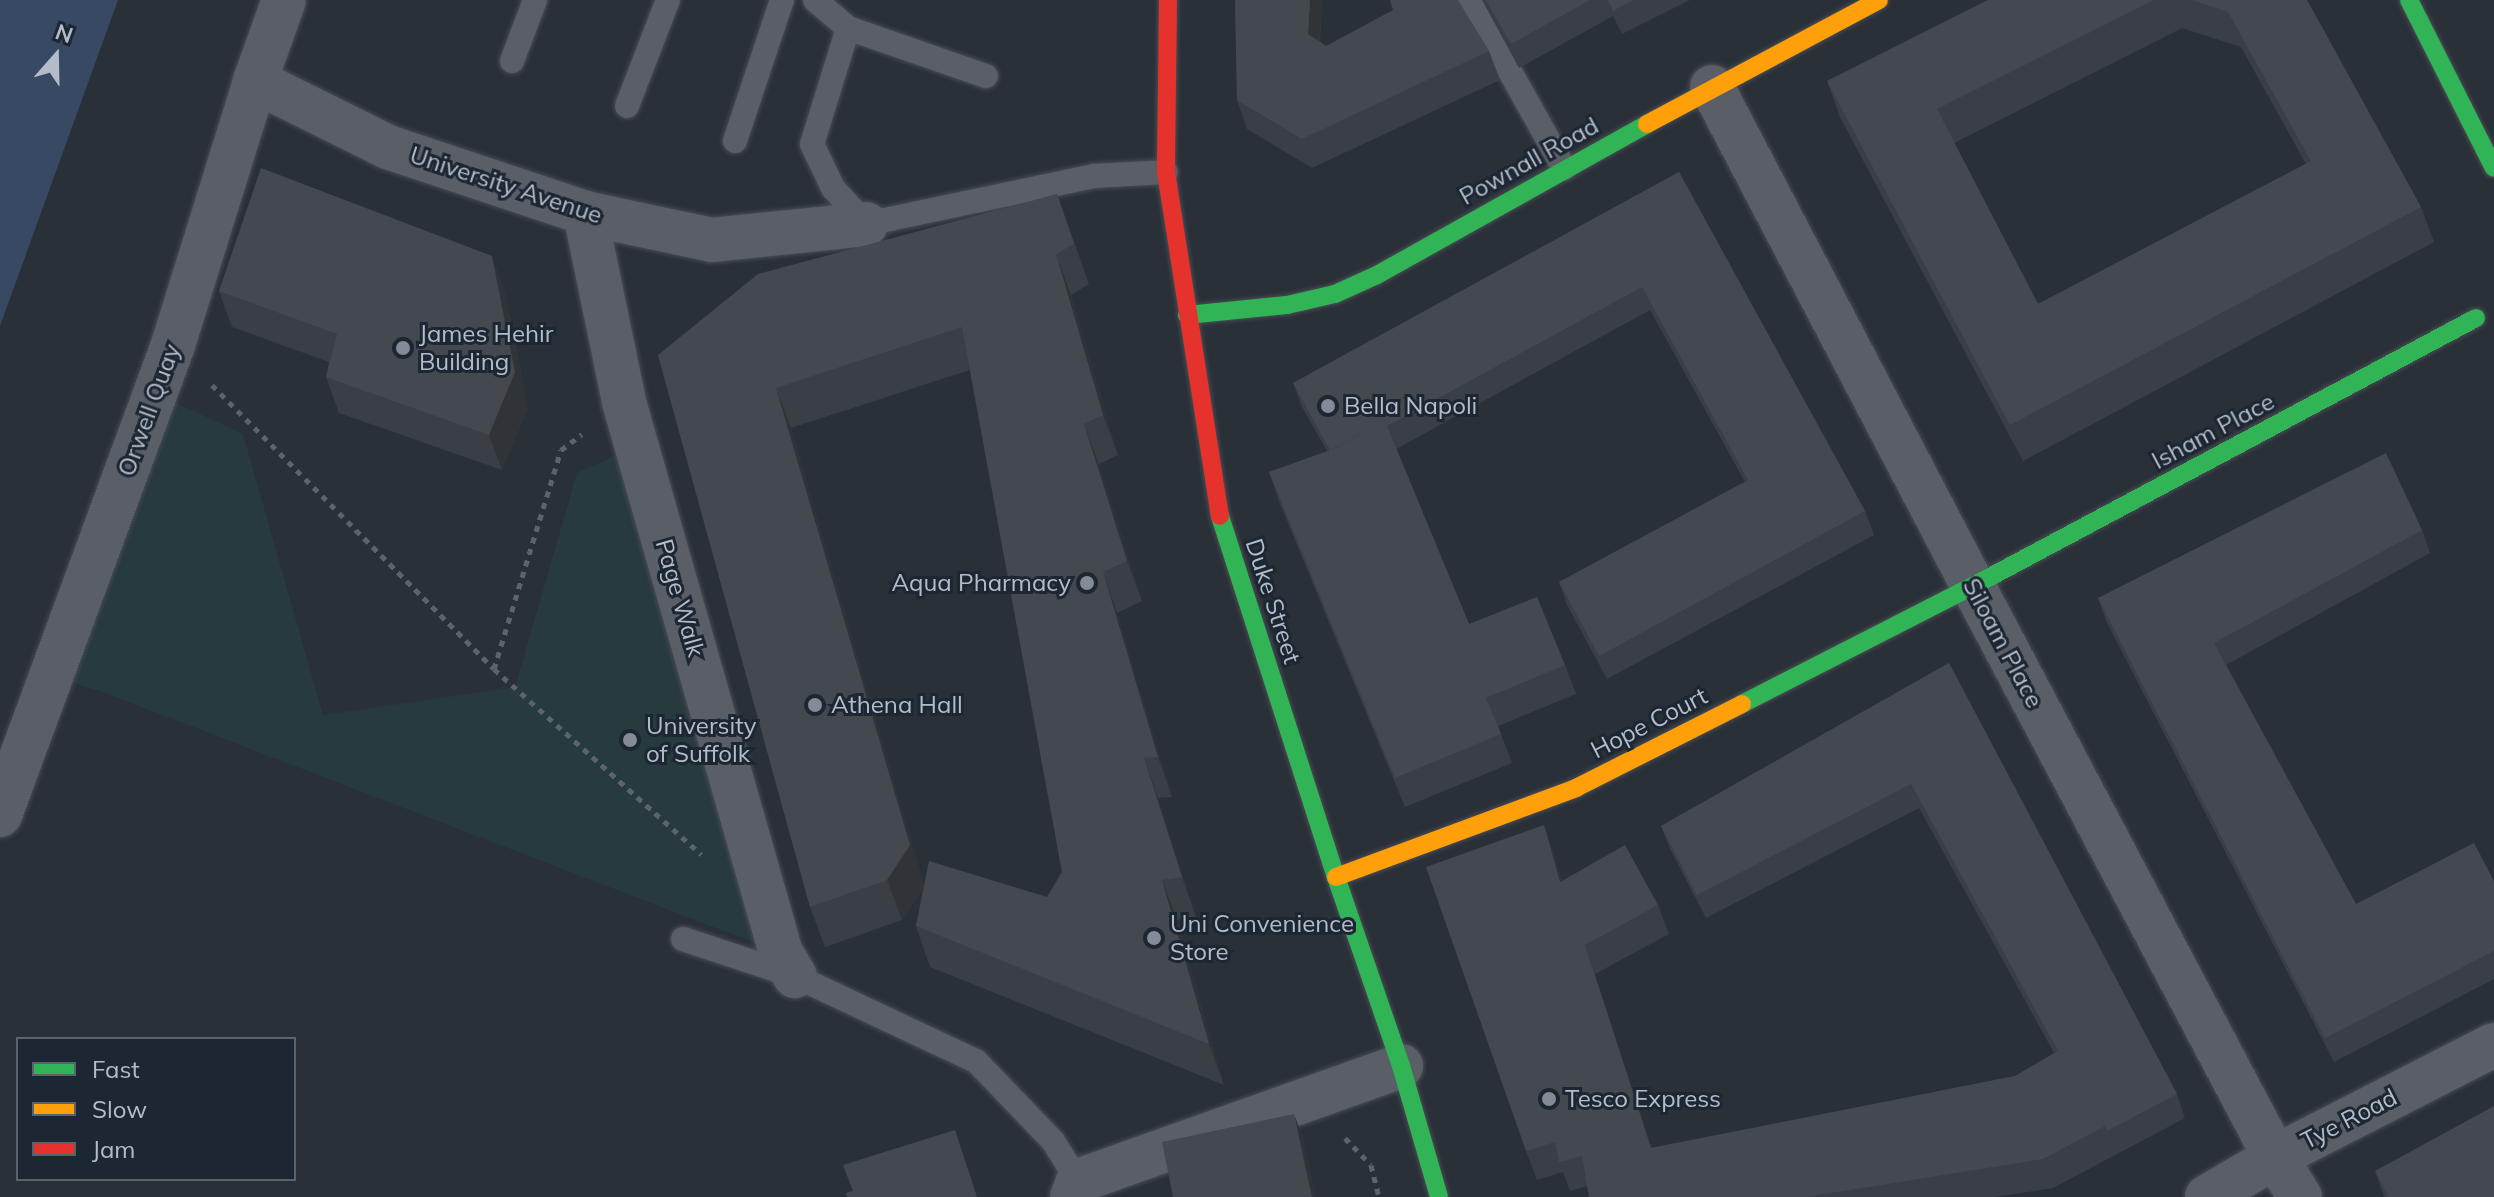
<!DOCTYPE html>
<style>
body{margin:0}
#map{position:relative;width:2494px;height:1197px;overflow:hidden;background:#2a3038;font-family:Mulish,sans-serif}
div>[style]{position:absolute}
.green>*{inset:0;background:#273a3e}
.water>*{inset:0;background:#384963}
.path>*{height:5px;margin-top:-2.5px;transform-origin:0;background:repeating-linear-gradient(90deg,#5d636a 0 6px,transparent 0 12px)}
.roads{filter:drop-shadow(0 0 2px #484c53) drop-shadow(0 0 2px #484c53)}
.lane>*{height:24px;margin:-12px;padding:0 12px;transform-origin:12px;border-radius:12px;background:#5a5e66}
.street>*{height:44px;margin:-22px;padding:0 22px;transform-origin:22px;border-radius:22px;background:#5a5e66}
.fast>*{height:18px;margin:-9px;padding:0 9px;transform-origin:9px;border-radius:9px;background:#30b455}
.slow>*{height:18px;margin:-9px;padding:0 9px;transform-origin:9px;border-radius:9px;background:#ff9f0a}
.jam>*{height:18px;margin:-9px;padding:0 9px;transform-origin:9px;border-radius:9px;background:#e5322d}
.wall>*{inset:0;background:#3a3f45}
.shaded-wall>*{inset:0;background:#303338}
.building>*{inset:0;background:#444950}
.dots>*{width:22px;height:22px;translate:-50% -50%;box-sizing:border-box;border:4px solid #1d2633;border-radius:50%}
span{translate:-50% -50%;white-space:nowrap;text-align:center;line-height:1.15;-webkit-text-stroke:6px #1d2633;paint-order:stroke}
.street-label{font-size:24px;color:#b4bcc9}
.poi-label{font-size:24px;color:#b4bcc9}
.left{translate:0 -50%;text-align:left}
.right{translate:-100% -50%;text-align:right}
.legend{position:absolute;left:16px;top:1037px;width:280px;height:144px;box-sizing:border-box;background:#1d2633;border:2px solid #59626f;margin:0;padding:10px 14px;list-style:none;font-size:24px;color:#b4bcc9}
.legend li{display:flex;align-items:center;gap:16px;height:40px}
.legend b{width:40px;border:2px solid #59626f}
.north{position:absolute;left:16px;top:16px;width:80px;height:80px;-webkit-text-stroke:6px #1d2633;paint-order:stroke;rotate:20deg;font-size:22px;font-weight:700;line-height:32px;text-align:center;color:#b4bcc9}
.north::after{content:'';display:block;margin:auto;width:28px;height:36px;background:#b4bcc9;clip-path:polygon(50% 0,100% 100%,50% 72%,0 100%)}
</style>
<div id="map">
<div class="green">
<div style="clip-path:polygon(155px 393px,243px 434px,323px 715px,515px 687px,577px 473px,637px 446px,781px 953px,100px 691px,51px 677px)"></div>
</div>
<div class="water">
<div style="clip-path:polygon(0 0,118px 0,0 326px)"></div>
</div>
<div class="path">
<div style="left:212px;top:385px;width:400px;rotate:45.2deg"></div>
<div style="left:494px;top:669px;width:278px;rotate:41.8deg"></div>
<div style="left:494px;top:669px;width:229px;rotate:-73deg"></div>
<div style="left:561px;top:450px;width:26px;rotate:-37deg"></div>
<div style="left:1345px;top:1138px;width:37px;rotate:46deg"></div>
<div style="left:1371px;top:1165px;width:33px;rotate:76deg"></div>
</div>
<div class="roads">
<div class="lane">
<div style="left:815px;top:0;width:43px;rotate:40.3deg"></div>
<div style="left:848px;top:28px;width:121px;rotate:107.2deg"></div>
<div style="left:812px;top:144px;width:49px;rotate:64.5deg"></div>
<div style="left:833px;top:188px;width:49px;rotate:47.5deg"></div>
<div style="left:866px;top:224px;width:233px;rotate:-11.9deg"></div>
<div style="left:1094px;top:176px;width:72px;rotate:-3.2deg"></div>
<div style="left:1470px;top:0;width:193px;rotate:60.8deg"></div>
<div style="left:848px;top:28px;width:146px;rotate:19.2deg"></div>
<div style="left:512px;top:61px;width:65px;rotate:-69.3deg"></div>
<div style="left:627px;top:106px;width:114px;rotate:-68.9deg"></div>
<div style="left:735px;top:141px;width:149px;rotate:-71.6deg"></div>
<div style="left:683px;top:939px;width:118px;rotate:18.3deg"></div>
<div style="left:795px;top:976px;width:200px;rotate:25.2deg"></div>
<div style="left:976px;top:1061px;width:111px;rotate:46.1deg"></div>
<div style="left:1053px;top:1141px;width:47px;rotate:58deg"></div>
</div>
<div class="street">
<div style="left:255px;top:81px;width:148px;rotate:26.4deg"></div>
<div style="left:388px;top:147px;width:208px;rotate:18.5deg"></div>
<div style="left:585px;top:213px;width:130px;rotate:12deg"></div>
<div style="left:712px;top:240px;width:155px;rotate:-5.9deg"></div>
<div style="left:1712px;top:87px;width:563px;rotate:62.39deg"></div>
<div style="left:1973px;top:586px;width:646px;rotate:62.13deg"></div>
<div style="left:2275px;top:1157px;width:47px;rotate:58deg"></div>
<div style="left:585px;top:213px;width:193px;rotate:78.3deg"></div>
<div style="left:624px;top:402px;width:573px;rotate:74.1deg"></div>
<div style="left:781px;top:953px;width:27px;rotate:59deg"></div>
<div style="left:0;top:815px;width:501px;rotate:-69.79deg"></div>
<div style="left:173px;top:345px;width:276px;rotate:-72.7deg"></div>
<div style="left:255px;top:81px;width:86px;rotate:-70.3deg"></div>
<div style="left:1072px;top:1197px;width:17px;rotate:-69deg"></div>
<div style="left:1078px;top:1181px;width:343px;rotate:-19.6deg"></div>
<div style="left:2207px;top:1197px;width:79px;rotate:-30.5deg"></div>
<div style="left:2275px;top:1157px;width:246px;rotate:-27.1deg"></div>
</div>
<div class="fast">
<div style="left:2409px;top:0;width:188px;rotate:63.2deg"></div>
<div style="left:1187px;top:315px;width:100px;rotate:-5.7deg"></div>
<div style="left:1287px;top:305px;width:49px;rotate:-12.9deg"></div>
<div style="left:1335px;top:294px;width:46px;rotate:-24.3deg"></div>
<div style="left:1377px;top:275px;width:309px;rotate:-29.2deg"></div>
<div style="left:1220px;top:516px;width:379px;rotate:72.2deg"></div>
<div style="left:1336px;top:877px;width:200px;rotate:71deg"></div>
<div style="left:1401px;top:1066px;width:136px;rotate:73.8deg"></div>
<div style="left:1742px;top:704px;width:259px;rotate:-27.1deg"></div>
<div style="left:1973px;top:586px;width:570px;rotate:-28.05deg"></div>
</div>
<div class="slow">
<div style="left:1647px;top:124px;width:263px;rotate:-28.1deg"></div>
<div style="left:1336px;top:877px;width:256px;rotate:-20.3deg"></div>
<div style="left:1576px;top:788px;width:186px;rotate:-26.8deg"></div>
</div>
<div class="jam">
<div style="left:1168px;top:0;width:172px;rotate:90.7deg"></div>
<div style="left:1166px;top:172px;width:348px;rotate:81.1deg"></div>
</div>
</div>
<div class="wall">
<div style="clip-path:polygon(1235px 0,1322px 0,1320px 41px,1326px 46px,1489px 51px,1500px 80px,1312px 168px,1247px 129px,1237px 100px)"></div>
<div style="clip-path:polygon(1482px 0,1690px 0,1622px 34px,1613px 16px,1519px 68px)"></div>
<div style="clip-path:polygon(evenodd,1988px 0,2307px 0,2421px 207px,2434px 242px,2023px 461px,1840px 117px,1827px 81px,1988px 0,2182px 28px,2241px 47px,2306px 164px,2038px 304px,1954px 143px,2182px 28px)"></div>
<div style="clip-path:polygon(1679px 172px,1865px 511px,1874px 535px,1607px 679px,1567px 605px,1559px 582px,1745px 482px,1650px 310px,1396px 449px,1469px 624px,1565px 665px,1576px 694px,1498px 726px,1512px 763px,1405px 807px,1279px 501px,1269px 472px,1327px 451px,1302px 407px,1293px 383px)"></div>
<div style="clip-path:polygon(evenodd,1057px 194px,1089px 284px,1071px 295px,1118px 455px,1099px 464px,1142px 601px,1117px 613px,1172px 797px,1158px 798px,1196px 917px,1177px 920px,1224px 1085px,930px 967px,916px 926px,924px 886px,902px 920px,825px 947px,810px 907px,658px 355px,1057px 194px,970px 370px,1062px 872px,1047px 897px,924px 885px,791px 428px,970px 370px)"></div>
<div style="clip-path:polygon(492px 256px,505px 292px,528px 408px,502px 470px,339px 413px,326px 377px,329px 362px,232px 327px,219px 291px)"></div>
<div style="clip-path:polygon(2422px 530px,2430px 553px,2226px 665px,2356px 904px,2494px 881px,2494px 979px,2334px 1062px,2106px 621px,2098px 598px)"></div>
<div style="clip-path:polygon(1949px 663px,2177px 1094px,2185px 1118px,2053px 1188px,1995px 1197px,1589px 1197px,1588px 1186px,1570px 1191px,1563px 1172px,1537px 1180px,1526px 1151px,1544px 825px,1554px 854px,1562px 881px,1658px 905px,1669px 934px,1595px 974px,1652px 1148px,2015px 1076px,2054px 1053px,1919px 808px,1706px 918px,1670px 849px,1661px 826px)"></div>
<div style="clip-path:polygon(2375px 1171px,2388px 1197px,2384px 1197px)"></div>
</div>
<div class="shaded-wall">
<div style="clip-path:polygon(1310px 0,1322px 0,1318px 63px,1308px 34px)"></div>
<div style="clip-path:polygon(1056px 254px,1071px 295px,1118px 455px,1103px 415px)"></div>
<div style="clip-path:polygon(492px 256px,505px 292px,528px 408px,502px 470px,489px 435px)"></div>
<div style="clip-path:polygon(776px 388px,791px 428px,924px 885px,902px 920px,887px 880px)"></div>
<div style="clip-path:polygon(1084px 424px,1099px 464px,1142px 601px,1127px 561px)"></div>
<div style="clip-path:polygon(1103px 572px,1117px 613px,1172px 797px,1158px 757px)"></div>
<div style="clip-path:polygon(1144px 758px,1158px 798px,1196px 917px,1182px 877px)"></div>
<div style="clip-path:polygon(1544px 825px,1554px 854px,1571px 911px,1560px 882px)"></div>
<div style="clip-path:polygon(1162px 880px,1177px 920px,1224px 1085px,1209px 1044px)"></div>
<div style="clip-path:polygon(1585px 945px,1595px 974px,1662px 1177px,1651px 1148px)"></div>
<div style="clip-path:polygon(1294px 1114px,1303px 1138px,1316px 1197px,1312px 1197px)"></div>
</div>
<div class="building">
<div style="clip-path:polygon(1235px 0,1310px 0,1308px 34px,1326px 46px,1393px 10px,1390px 0,1458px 0,1489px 51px,1302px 139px,1237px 100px)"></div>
<div style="clip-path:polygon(1486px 0,1590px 0,1511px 44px)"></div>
<div style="clip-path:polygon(1608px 0,1634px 0,1613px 11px)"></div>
<div style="clip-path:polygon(1988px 0,2154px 0,1937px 109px,2038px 304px,2311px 161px,2228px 12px,2193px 0,2307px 0,2421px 207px,2010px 425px,1827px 81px)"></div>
<div style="clip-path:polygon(261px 168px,492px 256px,515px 372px,489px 435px,326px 377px,337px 334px,219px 291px)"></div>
<div style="clip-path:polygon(1679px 172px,1865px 511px,1599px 656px,1559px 582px,1748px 480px,1642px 287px,1387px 426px,1385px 421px,1330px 450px,1293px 383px)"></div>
<div style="clip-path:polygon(1057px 194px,1074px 244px,1056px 254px,1103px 415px,1084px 424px,1127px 561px,1103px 572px,1158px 757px,1144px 758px,1182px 877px,1162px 880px,1209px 1044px,916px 926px,929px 861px,1047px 897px,1062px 872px,962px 327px,776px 388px,910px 845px,887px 880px,810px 907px,658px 355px,758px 274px)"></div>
<div style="clip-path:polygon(1385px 421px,1469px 624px,1537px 597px,1565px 665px,1486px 698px,1501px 734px,1395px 778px,1269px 472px,1331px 450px)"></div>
<div style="clip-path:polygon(2386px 453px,2422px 530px,2214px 643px,2356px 904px,2474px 843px,2494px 881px,2494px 951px,2325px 1038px,2098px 598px)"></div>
<div style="clip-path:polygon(1949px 663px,2177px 1094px,2107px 1131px,2105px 1126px,2058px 1051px,1911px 784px,1697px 895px,1661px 826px)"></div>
<div style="clip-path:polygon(1544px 825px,1560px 882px,1625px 845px,1658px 905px,1585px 945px,1651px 1148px,2015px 1076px,2058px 1051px,2105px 1126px,2043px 1159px,1806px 1197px,1589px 1197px,1582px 1156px,1559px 1162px,1555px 1142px,1526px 1151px,1426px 867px)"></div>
<div style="clip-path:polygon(2494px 1106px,2494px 1197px,2388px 1197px,2375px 1171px)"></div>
<div style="clip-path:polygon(1294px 1114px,1312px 1197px,1173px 1197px,1162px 1142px)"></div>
<div style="clip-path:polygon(955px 1130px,977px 1197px,847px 1197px,846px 1193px,853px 1191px,843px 1165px)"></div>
</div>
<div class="dots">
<div style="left:403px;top:348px;background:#848b96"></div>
<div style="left:1328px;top:406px;background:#848b96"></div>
<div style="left:1087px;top:583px;background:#848b96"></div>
<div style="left:815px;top:705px;background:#848b96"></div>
<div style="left:630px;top:740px;background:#848b96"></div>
<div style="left:1154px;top:938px;background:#848b96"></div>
<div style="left:1549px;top:1099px;background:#848b96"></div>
</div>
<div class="street-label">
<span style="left:1529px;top:161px;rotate:-29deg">Pownall Road</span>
<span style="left:506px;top:185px;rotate:18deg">University Avenue</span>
<span style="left:149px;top:410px;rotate:-70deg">Orwell Quay</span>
<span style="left:2213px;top:431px;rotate:-28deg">Isham Place</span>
<span style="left:680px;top:598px;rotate:74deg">Page Walk</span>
<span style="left:1273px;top:601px;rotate:72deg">Duke Street</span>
<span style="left:2003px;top:643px;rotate:62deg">Siloam Place</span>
<span style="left:1649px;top:723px;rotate:-27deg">Hope Court</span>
<span style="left:2349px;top:1119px;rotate:-27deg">Tye Road</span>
</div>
<div class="poi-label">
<span class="left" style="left:419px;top:348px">James Hehir<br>Building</span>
<span class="left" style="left:1344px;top:406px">Bella Napoli</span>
<span class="right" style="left:1071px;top:583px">Aqua Pharmacy</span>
<span class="left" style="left:831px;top:705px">Athena Hall</span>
<span class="left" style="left:646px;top:740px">University<br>of Suffolk</span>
<span class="left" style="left:1170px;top:938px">Uni Convenience<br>Store</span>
<span class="left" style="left:1565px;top:1099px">Tesco Express</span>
</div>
<ul class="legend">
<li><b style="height:10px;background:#30b455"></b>Fast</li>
<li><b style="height:10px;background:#ff9f0a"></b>Slow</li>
<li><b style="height:10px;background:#e5322d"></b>Jam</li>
</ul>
<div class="north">N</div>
</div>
